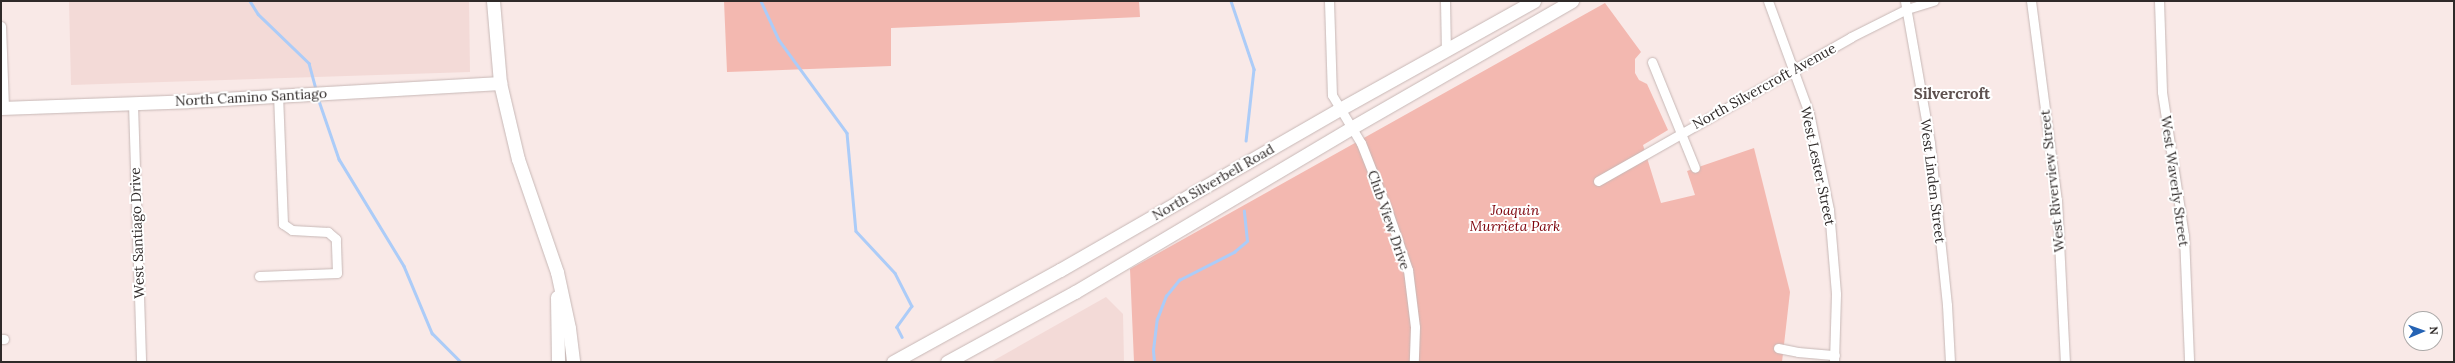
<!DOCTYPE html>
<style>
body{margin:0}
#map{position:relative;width:2455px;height:363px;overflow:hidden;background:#f9e9e7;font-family:Lora,serif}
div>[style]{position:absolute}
.built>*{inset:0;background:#f3dad7}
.green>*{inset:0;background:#f3b8b0}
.stream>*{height:2.5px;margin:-1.25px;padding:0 1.25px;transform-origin:1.25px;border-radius:1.25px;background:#acccf8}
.roads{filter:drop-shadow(0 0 1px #c7b8b6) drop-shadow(0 0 1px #c7b8b6)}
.street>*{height:9px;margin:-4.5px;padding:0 4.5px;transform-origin:4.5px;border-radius:4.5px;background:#fff}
.secondary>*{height:13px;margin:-6.5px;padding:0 6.5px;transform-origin:6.5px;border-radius:6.5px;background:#fff}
span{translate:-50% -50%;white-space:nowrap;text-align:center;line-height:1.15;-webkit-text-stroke:4px #fff;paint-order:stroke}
.street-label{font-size:14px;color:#2f2a29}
.park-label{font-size:14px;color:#7c0109;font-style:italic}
.neighbourhood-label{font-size:15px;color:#5e514f;font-weight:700}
.frame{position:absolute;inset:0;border:2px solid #2f2a29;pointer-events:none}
.north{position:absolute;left:2403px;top:311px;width:40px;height:40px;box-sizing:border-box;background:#fff;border:1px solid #acaaa9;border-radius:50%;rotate:88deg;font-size:11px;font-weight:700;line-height:16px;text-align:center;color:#2f2a29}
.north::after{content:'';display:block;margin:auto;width:14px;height:18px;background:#2563b4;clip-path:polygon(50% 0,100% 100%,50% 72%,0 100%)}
</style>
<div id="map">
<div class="built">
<div style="clip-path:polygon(69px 1px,469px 1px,470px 72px,71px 85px)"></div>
<div style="clip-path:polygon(1106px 297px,1123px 314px,1124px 362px,991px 362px)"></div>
</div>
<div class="green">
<div style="clip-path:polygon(724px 1px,1139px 1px,1140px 17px,891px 28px,891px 66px,727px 72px)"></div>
<div style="clip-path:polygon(1605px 3px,1641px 52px,1635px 59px,1635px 73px,1639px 80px,1647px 84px,1668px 130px,1643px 145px,1661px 203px,1695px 195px,1687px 171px,1754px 148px,1790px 292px,1782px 362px,1134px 362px,1130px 269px)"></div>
</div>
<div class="stream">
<div style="left:250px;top:1px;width:15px;rotate:58deg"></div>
<div style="left:258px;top:14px;width:71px;rotate:43.9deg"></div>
<div style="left:309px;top:63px;width:28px;rotate:75deg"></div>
<div style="left:761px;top:1px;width:43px;rotate:65.2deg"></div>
<div style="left:779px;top:40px;width:115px;rotate:53.8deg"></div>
<div style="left:847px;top:133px;width:98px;rotate:84.8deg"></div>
<div style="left:856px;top:231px;width:57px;rotate:47.1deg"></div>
<div style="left:895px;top:273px;width:37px;rotate:63deg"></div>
<div style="left:912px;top:306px;width:26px;rotate:126deg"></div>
<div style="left:897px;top:327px;width:11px;rotate:63deg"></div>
<div style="left:1231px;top:1px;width:72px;rotate:71.3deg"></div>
<div style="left:1254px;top:69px;width:72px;rotate:96.3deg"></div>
<div style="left:318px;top:98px;width:65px;rotate:71deg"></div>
<div style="left:339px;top:159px;width:125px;rotate:58.7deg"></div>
<div style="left:404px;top:266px;width:73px;rotate:67.3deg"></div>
<div style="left:432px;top:333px;width:41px;rotate:45deg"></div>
<div style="left:1154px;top:362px;width:12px;rotate:-95deg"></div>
<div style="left:1153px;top:350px;width:31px;rotate:-83deg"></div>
<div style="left:1157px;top:319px;width:25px;rotate:-69deg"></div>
<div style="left:1166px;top:296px;width:21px;rotate:-51deg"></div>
<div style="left:1179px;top:280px;width:62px;rotate:-27deg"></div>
<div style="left:1234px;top:252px;width:17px;rotate:-40deg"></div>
<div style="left:1247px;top:241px;width:30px;rotate:-96deg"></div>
</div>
<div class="roads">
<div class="street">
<div style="left:1329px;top:1px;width:94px;rotate:88.2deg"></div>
<div style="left:1332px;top:95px;width:56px;rotate:58.9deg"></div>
<div style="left:1361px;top:143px;width:71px;rotate:68.5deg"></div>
<div style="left:1387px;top:209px;width:65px;rotate:71deg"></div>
<div style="left:1408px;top:270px;width:57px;rotate:83deg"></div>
<div style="left:1415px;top:327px;width:35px;rotate:92deg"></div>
<div style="left:1445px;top:1px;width:50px;rotate:88.9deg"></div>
<div style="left:1768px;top:1px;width:119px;rotate:69.9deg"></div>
<div style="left:1809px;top:113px;width:99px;rotate:78.3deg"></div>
<div style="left:1829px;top:210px;width:84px;rotate:85.2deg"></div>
<div style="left:1836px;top:294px;width:68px;rotate:91.7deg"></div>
<div style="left:1905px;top:1px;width:144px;rotate:80deg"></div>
<div style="left:1930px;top:143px;width:163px;rotate:84deg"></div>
<div style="left:1947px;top:305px;width:57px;rotate:87deg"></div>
<div style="left:2031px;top:1px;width:201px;rotate:82.6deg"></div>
<div style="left:2057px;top:200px;width:162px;rotate:87.2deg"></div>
<div style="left:2159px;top:1px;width:91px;rotate:88.1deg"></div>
<div style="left:2162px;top:92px;width:145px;rotate:81.3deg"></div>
<div style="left:2184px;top:235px;width:127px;rotate:87.7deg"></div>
<div style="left:1px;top:26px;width:81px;rotate:87.9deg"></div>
<div style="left:1652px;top:62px;width:114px;rotate:67.9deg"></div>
<div style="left:133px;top:104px;width:258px;rotate:88.2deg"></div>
<div style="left:1598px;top:181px;width:291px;rotate:-29.6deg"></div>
<div style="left:1851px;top:37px;width:63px;rotate:-26.6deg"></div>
<div style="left:1907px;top:9px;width:28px;rotate:-17deg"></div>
<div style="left:259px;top:276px;width:78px;rotate:-2.2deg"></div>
<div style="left:337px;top:273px;width:34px;rotate:-92deg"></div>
<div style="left:336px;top:239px;width:11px;rotate:-139deg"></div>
<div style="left:328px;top:232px;width:36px;rotate:-177deg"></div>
<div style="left:292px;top:230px;width:11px;rotate:-146deg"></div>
<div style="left:283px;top:224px;width:129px;rotate:-92.2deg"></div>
<div style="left:1px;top:339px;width:3px"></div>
<div style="left:1778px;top:348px;width:20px;rotate:11deg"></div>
<div style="left:1798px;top:352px;width:37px;rotate:5deg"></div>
</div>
<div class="secondary">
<div style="left:493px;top:1px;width:82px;rotate:85.1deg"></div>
<div style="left:500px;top:83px;width:78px;rotate:76.7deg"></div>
<div style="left:518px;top:159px;width:120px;rotate:71deg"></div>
<div style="left:557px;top:272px;width:57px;rotate:77.9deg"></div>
<div style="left:569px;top:328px;width:34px;rotate:83deg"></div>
<div style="left:1px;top:108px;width:187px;rotate:-2.1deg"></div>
<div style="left:188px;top:101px;width:313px;rotate:-3.3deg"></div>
<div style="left:557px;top:297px;width:65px;rotate:89.1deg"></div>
<div style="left:893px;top:362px;width:191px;rotate:-28.9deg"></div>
<div style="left:1060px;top:270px;width:323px;rotate:-29.9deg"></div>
<div style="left:1340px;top:109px;width:222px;rotate:-29.1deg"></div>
<div style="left:947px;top:362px;width:146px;rotate:-28.7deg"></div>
<div style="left:1075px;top:292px;width:321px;rotate:-30.7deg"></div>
<div style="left:1351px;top:128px;width:255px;rotate:-29.9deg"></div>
</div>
</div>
<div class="street-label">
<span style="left:1764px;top:86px;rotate:-29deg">North Silvercroft Avenue</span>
<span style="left:251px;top:97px;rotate:-3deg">North Camino Santiago</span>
<span style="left:1818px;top:166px;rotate:78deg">West Lester Street</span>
<span style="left:1933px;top:181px;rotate:83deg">West Linden Street</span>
<span style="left:2052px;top:181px;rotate:-96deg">West Riverview Street</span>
<span style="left:2175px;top:181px;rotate:82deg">West Waverly Street</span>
<span style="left:1213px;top:182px;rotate:-30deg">North Silverbell Road</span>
<span style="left:1389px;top:220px;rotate:71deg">Club View Drive</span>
<span style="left:137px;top:233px;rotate:-92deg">West Santiago Drive</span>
</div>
<div class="park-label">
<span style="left:1515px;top:218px">Joaquin<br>Murrieta Park</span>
</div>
<div class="neighbourhood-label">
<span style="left:1952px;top:94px">Silvercroft</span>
</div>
<div class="frame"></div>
<div class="north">N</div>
</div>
